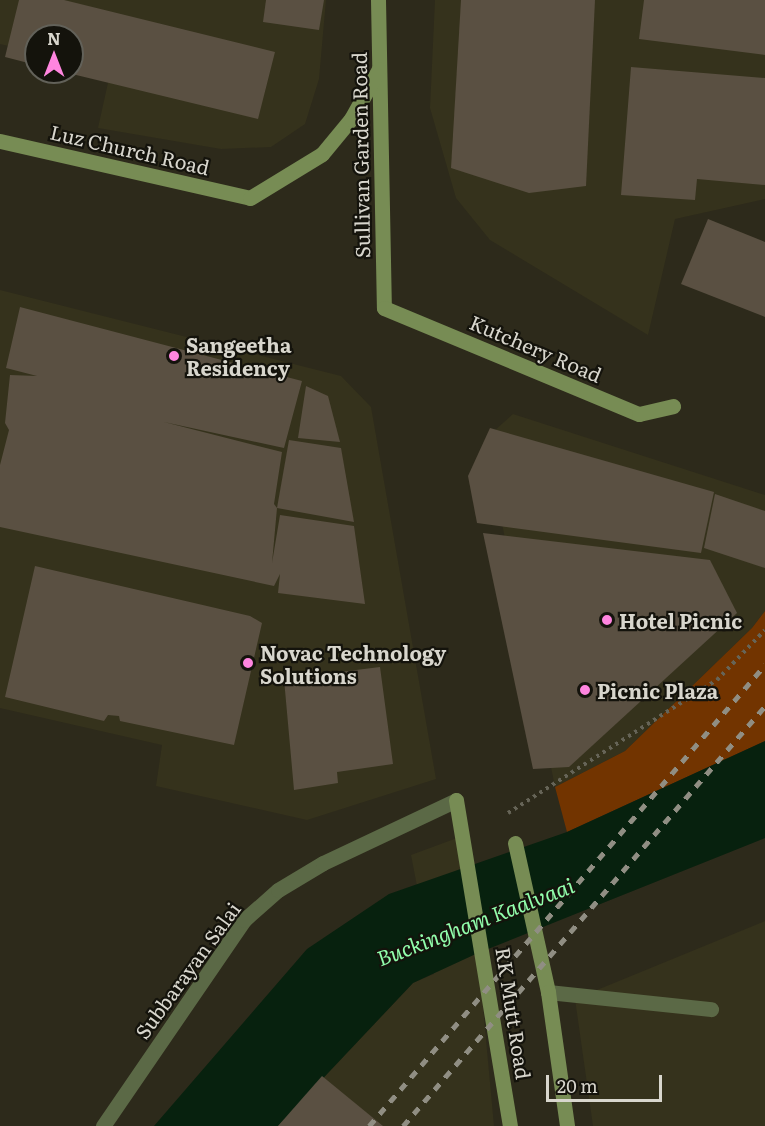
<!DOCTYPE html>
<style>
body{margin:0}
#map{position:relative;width:765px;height:1126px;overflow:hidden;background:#2d2a1b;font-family:Literata,serif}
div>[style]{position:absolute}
.built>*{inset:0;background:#35321c}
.green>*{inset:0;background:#723400}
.water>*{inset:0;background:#07210e}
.building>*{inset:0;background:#5a5042}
.path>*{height:4px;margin-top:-2px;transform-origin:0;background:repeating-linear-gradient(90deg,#666457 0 3px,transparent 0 7.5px)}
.minor>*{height:15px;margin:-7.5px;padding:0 7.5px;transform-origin:7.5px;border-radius:7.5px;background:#5b6946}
.tertiary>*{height:15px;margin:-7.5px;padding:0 7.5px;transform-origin:7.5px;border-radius:7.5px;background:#5b6946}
.secondary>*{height:15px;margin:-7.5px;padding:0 7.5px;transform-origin:7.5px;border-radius:7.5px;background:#778c54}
.rail>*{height:4.5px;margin-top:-2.25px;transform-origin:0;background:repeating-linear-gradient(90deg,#908e83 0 8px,transparent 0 16px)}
.dots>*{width:16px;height:16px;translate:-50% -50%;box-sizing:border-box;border:3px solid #14130c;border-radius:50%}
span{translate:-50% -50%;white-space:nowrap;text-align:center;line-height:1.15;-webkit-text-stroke:4.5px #14130c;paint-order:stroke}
.street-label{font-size:20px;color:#d8d6cd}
.poi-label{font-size:20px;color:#d8d6cd;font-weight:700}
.left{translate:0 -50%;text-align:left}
.water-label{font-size:21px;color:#91fdab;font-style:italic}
.north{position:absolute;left:24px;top:24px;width:60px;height:60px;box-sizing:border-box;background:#14130c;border:2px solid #626159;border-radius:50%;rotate:0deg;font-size:16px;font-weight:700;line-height:24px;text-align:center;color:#d8d6cd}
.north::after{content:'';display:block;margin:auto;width:21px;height:27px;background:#ff85df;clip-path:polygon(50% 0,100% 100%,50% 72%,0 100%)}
.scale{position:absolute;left:546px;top:1075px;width:116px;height:27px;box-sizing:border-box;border:3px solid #d8d6cd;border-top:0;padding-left:8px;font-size:18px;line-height:21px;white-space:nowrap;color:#d8d6cd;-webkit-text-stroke:4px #14130c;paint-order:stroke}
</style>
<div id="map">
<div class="built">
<div style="clip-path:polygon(0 0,326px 0,319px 79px,305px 124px,271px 147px,221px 149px,98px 128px,111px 69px,72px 36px,36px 36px,36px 52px,0 44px)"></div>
<div style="clip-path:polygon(435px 0,765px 0,765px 199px,675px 219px,648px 335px,490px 240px,456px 198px,430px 108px)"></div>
<div style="clip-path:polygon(0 290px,341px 376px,371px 407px,436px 779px,307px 820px,156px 786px,162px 745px,0 708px)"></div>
<div style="clip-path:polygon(513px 414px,765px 495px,765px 611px,752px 628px,625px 751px,555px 787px,485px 439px)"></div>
<div style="clip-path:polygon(457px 838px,478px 953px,494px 1126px,278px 1126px,413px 983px,434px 974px,411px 855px)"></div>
<div style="clip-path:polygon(765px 921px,765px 1126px,593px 1126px,575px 999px)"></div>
</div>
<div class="green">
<div style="clip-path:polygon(765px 611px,765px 741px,567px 832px,555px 787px,625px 751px,752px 628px)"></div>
</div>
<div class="water">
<div style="clip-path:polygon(765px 741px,765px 838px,478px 953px,413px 983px,278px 1126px,154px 1126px,307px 949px,389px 894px,567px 832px)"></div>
</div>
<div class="building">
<div style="clip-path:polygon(19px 0,64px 0,275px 52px,258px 119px,72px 74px,72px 36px,36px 36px,36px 65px,5px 57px)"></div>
<div style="clip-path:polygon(266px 0,324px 0,319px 30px,263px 22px)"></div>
<div style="clip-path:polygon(461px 0,595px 0,586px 186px,529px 193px,451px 168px)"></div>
<div style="clip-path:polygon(644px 0,765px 0,765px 55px,639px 39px)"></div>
<div style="clip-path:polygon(631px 67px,765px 78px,765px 185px,697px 179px,695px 200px,621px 195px)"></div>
<div style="clip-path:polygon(708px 219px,765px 242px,765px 317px,681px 284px)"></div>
<div style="clip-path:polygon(20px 307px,302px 381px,284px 448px,164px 422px,282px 452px,274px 504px,277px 508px,272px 563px,280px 515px,354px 526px,365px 604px,278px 593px,280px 574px,274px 586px,0 527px,0 465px,9px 430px,5px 423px,10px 375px,37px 376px,6px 368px)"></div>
<div style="clip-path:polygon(306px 386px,328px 396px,340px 442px,298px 438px)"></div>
<div style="clip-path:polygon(490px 428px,714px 492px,701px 553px,477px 523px,468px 476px)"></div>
<div style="clip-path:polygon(289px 440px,341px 448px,354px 522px,277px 508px)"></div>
<div style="clip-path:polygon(715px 494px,765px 511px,765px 568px,704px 548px)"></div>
<div style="clip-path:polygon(483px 533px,710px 560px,737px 613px,569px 767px,533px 769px)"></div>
<div style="clip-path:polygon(35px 566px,250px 616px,262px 623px,234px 745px,120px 721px,119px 716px,108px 715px,104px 721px,5px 697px)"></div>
<div style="clip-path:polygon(380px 667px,393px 764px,337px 772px,338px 783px,294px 790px,284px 679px)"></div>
<div style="clip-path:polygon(322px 1076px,383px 1126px,278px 1126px)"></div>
</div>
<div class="path">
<div style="left:508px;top:813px;width:248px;rotate:-32.5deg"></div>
<div style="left:717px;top:680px;width:69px;rotate:-46.2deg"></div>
</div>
<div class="minor">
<div style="left:548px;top:992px;width:164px;rotate:6deg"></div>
</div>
<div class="tertiary">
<div style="left:103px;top:1126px;width:250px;rotate:-55.6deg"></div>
<div style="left:244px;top:920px;width:45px;rotate:-41.4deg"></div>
<div style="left:278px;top:890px;width:52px;rotate:-31deg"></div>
<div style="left:323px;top:863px;width:147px;rotate:-25.3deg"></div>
</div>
<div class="secondary">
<div style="left:378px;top:0;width:308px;rotate:88.9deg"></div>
<div style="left:384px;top:308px;width:276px;rotate:22.6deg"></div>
<div style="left:639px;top:414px;width:35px;rotate:-13deg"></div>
<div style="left:0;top:141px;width:256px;rotate:12.8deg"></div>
<div style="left:250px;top:198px;width:84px;rotate:-31.4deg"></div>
<div style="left:322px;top:154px;width:45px;rotate:-50.4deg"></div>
<div style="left:351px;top:119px;width:57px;rotate:-60.8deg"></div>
<div style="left:456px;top:800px;width:330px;rotate:80.6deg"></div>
<div style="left:515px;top:843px;width:153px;rotate:77.5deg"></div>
<div style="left:548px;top:992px;width:135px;rotate:81.9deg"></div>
</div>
<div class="rail">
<div style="left:369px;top:1126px;width:608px;rotate:-49.34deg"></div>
<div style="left:403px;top:1126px;width:554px;rotate:-49.24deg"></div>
</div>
<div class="dots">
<div style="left:174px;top:356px;background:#ff85df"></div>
<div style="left:607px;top:620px;background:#ff85df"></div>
<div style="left:248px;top:663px;background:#ff85df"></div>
<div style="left:585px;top:690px;background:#ff85df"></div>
</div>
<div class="street-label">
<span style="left:130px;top:149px;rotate:13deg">Luz Church Road</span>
<span style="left:360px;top:155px;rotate:-91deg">Sullivan Garden Road</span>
<span style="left:536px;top:348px;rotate:23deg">Kutchery Road</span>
<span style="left:187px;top:970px;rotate:-54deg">Subbarayan Salai</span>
<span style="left:514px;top:1013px;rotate:81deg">RK Mutt Road</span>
</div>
<div class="poi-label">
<span class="left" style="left:186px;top:356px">Sangeetha<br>Residency</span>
<span class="left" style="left:619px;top:620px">Hotel Picnic</span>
<span class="left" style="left:260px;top:664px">Novac Technology<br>Solutions</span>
<span class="left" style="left:597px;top:690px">Picnic Plaza</span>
</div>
<div class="water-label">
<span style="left:475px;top:921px;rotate:-21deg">Buckingham Kaalvaai</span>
</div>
<div class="north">N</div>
<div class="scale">20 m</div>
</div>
